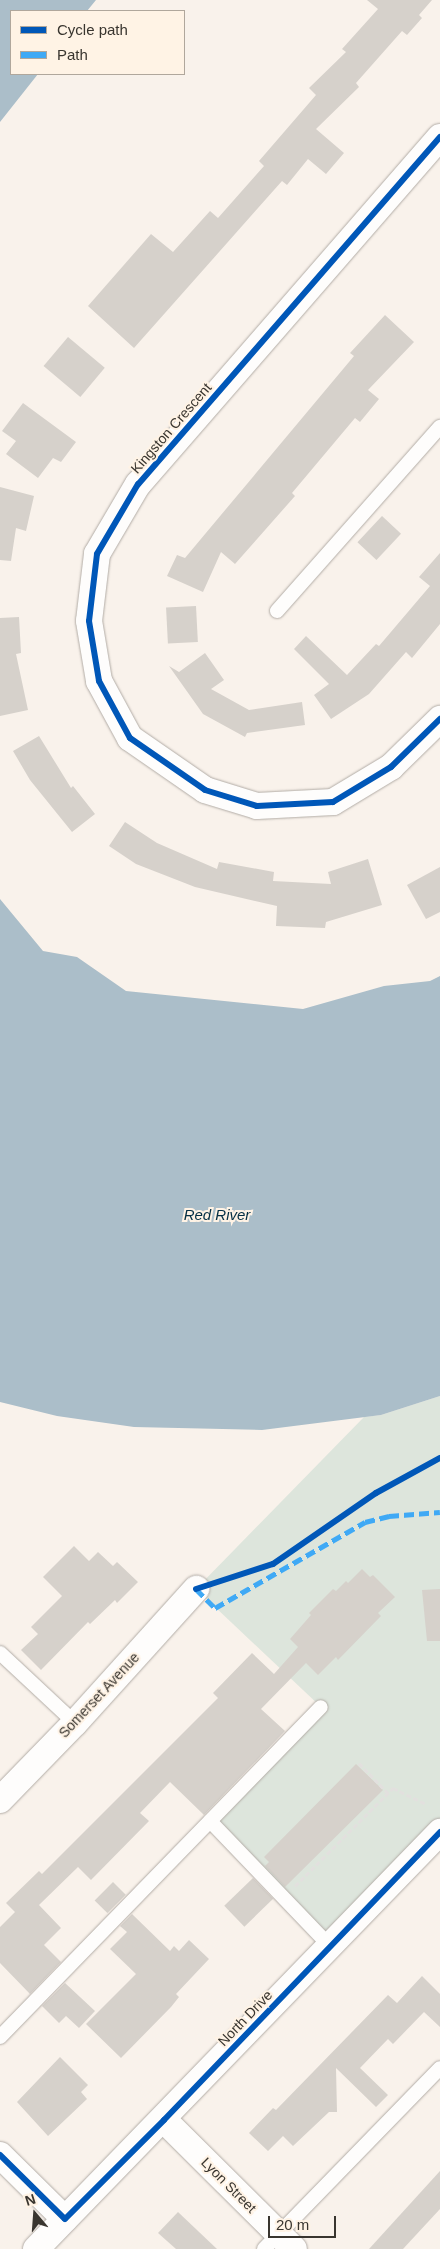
<!DOCTYPE html>
<style>
body{margin:0}
#map{position:relative;width:440px;height:2249px;overflow:hidden;background:#f9f2eb;font-family:Arial,sans-serif}
div>[style]{position:absolute}
.green>*{inset:0;background:#dde5dc}
.water>*{inset:0;background:#abbec9}
.building>*{inset:0;background:#d6d1cb;transform-origin:0 0}
.path>*{height:3px;margin-top:-1.5px;transform-origin:0;background:repeating-linear-gradient(90deg,#e2e0de 0 5px,transparent 0 7.5px)}
.roads{filter:drop-shadow(0 0 1px #b2aca6) drop-shadow(0 0 1px #b2aca6)}
.lane>*{height:14px;margin:-7px;padding:0 7px;transform-origin:7px;border-radius:7px;background:#fefdfc}
.street>*{height:26px;margin:-13px;padding:0 13px;transform-origin:13px;border-radius:13px;background:#fefdfc}
.quiet>*{height:5px;margin-top:-2.5px;transform-origin:0;background:repeating-linear-gradient(90deg,#3fa9f5 0 10px,transparent 0 15px)}
.cycleway>*{height:6px;margin:-3px;padding:0 3px;transform-origin:3px;border-radius:3px;background:#0057b8}
span{translate:-50% -50%;white-space:nowrap;text-align:center;line-height:1.15;-webkit-text-stroke:4px #fff3e5;paint-order:stroke}
.street-label{font-size:14px;color:#39352f}
.water-label{font-size:15px;color:#042f44;font-style:italic}
.legend{position:absolute;left:10px;top:10px;width:175px;height:65px;box-sizing:border-box;background:#fff3e5;border:1px solid #b0a79c;margin:0;padding:6px 9px;list-style:none;font-size:15px;color:#39352f}
.legend li{display:flex;align-items:center;gap:10px;height:25px}
.legend b{width:25px;border:1px solid #b0a79c}
.north{position:absolute;left:10px;top:2189px;width:50px;height:50px;-webkit-text-stroke:4px #fff3e5;paint-order:stroke;rotate:342deg;font-size:14px;font-weight:700;line-height:20px;text-align:center;color:#39352f}
.north::after{content:'';display:block;margin:auto;width:18px;height:22px;background:#39352f;clip-path:polygon(50% 0,100% 100%,50% 72%,0 100%)}
.scale{position:absolute;left:268px;top:2216px;width:68px;height:22px;box-sizing:border-box;border:2px solid #39352f;border-top:0;padding-left:6px;font-size:15px;line-height:18px;white-space:nowrap;color:#39352f;-webkit-text-stroke:4px #fff3e5;paint-order:stroke}
</style>
<div id="map">
<div class="green">
<div style="clip-path:polygon(440px 1396px,440px 1832px,330px 1946px,210px 1821px,321px 1707px,196px 1589px,364px 1417px,381px 1415px)"></div>
</div>
<div class="water">
<div style="clip-path:polygon(0 0,96px 0,87px 11px,11px 11px,11px 74px,38px 74px,0 122px)"></div>
<div style="clip-path:polygon(0 899px,43px 951px,77px 957px,126px 991px,303px 1009px,384px 986px,430px 981px,440px 976px,440px 1396px,381px 1415px,262px 1430px,134px 1427px,57px 1416px,0 1402px)"></div>
</div>
<div class="building">
<div style="clip-path:polygon(367px 0,432px 0,419px 15px,422px 18px,407px 35px,402px 31px,356px 83px,359px 87px,316px 129px,344px 153px,326px 174px,308px 159px,287px 185px,282px 181px,134px 348px,88px 306px,151px 234px,173px 252px,210px 211px,218px 218px,264px 166px,259px 161px,316px 95px,309px 88px,346px 52px,342px 49px,378px 9px)"></div>
<div style="clip-path:polygon(385px 315px,414px 342px,368px 390px,379px 399px,360px 422px,355px 418px,292px 493px,295px 496px,235px 564px,221px 552px,203px 592px,167px 576px,177px 555px,185px 558px,354px 356px,350px 353px)"></div>
<div style="left:68px;top:337px;width:48px;height:38px;rotate:40deg"></div>
<div style="clip-path:polygon(23px 403px,76px 442px,61px 462px,53px 458px,38px 478px,6px 454px,16px 441px,2px 431px)"></div>
<div style="clip-path:polygon(0 487px,34px 496px,26px 531px,16px 528px,11px 561px,0 560px)"></div>
<div style="left:382px;top:516px;width:26px;height:36px;rotate:43deg"></div>
<div style="clip-path:polygon(440px 553px,440px 624px,412px 658px,406px 652px,369px 694px,331px 719px,314px 695px,329px 684px,294px 649px,306px 636px,347px 675px,376px 644px,379px 646px,430px 586px,419px 577px)"></div>
<div style="left:196px;top:606px;width:36px;height:30px;rotate:87deg"></div>
<div style="clip-path:polygon(19px 617px,21px 653px,16px 654px,28px 710px,0 716px,0 618px)"></div>
<div style="clip-path:polygon(205px 653px,224px 680px,211px 689px,249px 710px,302px 702px,305px 725px,247px 733px,245px 737px,203px 714px,169px 666px,179px 672px)"></div>
<div style="clip-path:polygon(39px 736px,71px 788px,73px 786px,95px 814px,72px 832px,30px 780px,13px 751px)"></div>
<div style="clip-path:polygon(125px 822px,157px 843px,217px 869px,219px 862px,274px 872px,273px 881px,331px 884px,328px 872px,368px 859px,382px 905px,326px 922px,325px 928px,276px 926px,277px 906px,195px 887px,136px 864px,109px 846px)"></div>
<div style="clip-path:polygon(440px 867px,440px 912px,426px 919px,407px 885px)"></div>
<div style="clip-path:polygon(74px 1546px,89px 1561px,98px 1552px,113px 1566px,117px 1562px,138px 1582px,117px 1603px,115px 1600px,90px 1624px,88px 1622px,41px 1670px,21px 1650px,38px 1634px,31px 1627px,62px 1596px,43px 1577px)"></div>
<div style="clip-path:polygon(362px 1569px,370px 1577px,373px 1575px,395px 1597px,378px 1613px,381px 1616px,338px 1660px,336px 1657px,318px 1675px,306px 1663px,261px 1709px,285px 1731px,204px 1815px,170px 1782px,140px 1813px,149px 1821px,91px 1880px,78px 1867px,39px 1905px,61px 1928px,44px 1945px,61px 1962px,30px 1994px,0 1963px,0 1927px,15px 1912px,6px 1903px,39px 1871px,42px 1874px,218px 1698px,213px 1693px,252px 1653px,274px 1674px,298px 1647px,290px 1639px,311px 1615px,309px 1613px,333px 1589px,336px 1591px,346px 1581px,348px 1583px)"></div>
<div style="clip-path:polygon(440px 1589px,440px 1641px,427px 1641px,422px 1590px)"></div>
<div style="clip-path:polygon(356px 1764px,383px 1790px,285px 1887px,265px 1866px,269px 1862px,264px 1857px)"></div>
<div style="left:253px;top:1878px;width:29px;height:40px;rotate:46deg"></div>
<div style="left:113px;top:1882px;width:18px;height:26px;rotate:45deg"></div>
<div style="clip-path:polygon(132px 1914px,170px 1951px,174px 1946px,179px 1951px,189px 1940px,209px 1959px,176px 1994px,179px 1997px,171px 2007px,121px 2058px,86px 2024px,136px 1974px,110px 1949px,127px 1932px,120px 1926px)"></div>
<div style="clip-path:polygon(422px 1976px,440px 1994px,440px 2027px,424px 2012px,393px 2044px,388px 2039px,360px 2068px,388px 2095px,376px 2107px,336px 2068px,337px 2112px,329px 2112px,293px 2146px,283px 2136px,268px 2151px,249px 2133px,273px 2108px,276px 2110px,388px 1995px,397px 2003px)"></div>
<div style="clip-path:polygon(65px 1983px,95px 2011px,79px 2028px,66px 2016px,59px 2023px,42px 2006px)"></div>
<div style="clip-path:polygon(60px 2057px,88px 2085px,81px 2092px,87px 2099px,48px 2136px,17px 2102px)"></div>
<div style="clip-path:polygon(440px 2171px,440px 2209px,403px 2249px,369px 2249px)"></div>
<div style="clip-path:polygon(178px 2212px,217px 2249px,176px 2249px,158px 2233px)"></div>
</div>
<div class="path">
<div style="left:359px;top:1763px;width:42px;rotate:46deg"></div>
<div style="left:295px;top:1886px;width:139px;rotate:-45deg"></div>
<div style="left:393px;top:1788px;width:37px;rotate:26deg"></div>
</div>
<div class="roads">
<div class="lane">
<div style="left:277px;top:611px;width:246px;rotate:-48.5deg"></div>
<div style="left:0;top:1653px;width:103px;rotate:43deg"></div>
<div style="left:210px;top:1821px;width:173px;rotate:46.2deg"></div>
<div style="left:0;top:2037px;width:460px;rotate:-45.8deg"></div>
<div style="left:264px;top:2249px;width:252px;rotate:-45.8deg"></div>
</div>
<div class="street">
<div style="left:440px;top:137px;width:460px;rotate:131deg"></div>
<div style="left:138px;top:484px;width:81px;rotate:120.4deg"></div>
<div style="left:97px;top:554px;width:67px;rotate:96.8deg"></div>
<div style="left:89px;top:621px;width:61px;rotate:80.5deg"></div>
<div style="left:99px;top:681px;width:65px;rotate:61.5deg"></div>
<div style="left:130px;top:738px;width:91px;rotate:34.7deg"></div>
<div style="left:205px;top:790px;width:54px;rotate:17.1deg"></div>
<div style="left:257px;top:806px;width:76px;rotate:-3deg"></div>
<div style="left:333px;top:802px;width:68px;rotate:-31.1deg"></div>
<div style="left:391px;top:767px;width:69px;rotate:-44.4deg"></div>
<div style="left:0;top:1800px;width:107px;rotate:-45.8deg"></div>
<div style="left:75px;top:1723px;width:181px;rotate:-47.9deg"></div>
<div style="left:164px;top:2120px;width:183px;rotate:44.8deg"></div>
<div style="left:0;top:2155px;width:91px;rotate:44.6deg"></div>
<div style="left:36px;top:2249px;width:581px;rotate:-45.91deg"></div>
</div>
</div>
<div class="quiet">
<div style="left:196px;top:1589px;width:27px;rotate:45deg"></div>
<div style="left:215px;top:1608px;width:173px;rotate:-29.8deg"></div>
<div style="left:365px;top:1522px;width:25px;rotate:-14deg"></div>
<div style="left:389px;top:1516px;width:51px;rotate:-4.5deg"></div>
</div>
<div class="cycleway">
<div style="left:440px;top:137px;width:460px;rotate:131deg"></div>
<div style="left:138px;top:484px;width:81px;rotate:120.4deg"></div>
<div style="left:97px;top:554px;width:67px;rotate:96.8deg"></div>
<div style="left:89px;top:621px;width:61px;rotate:80.5deg"></div>
<div style="left:99px;top:681px;width:65px;rotate:61.5deg"></div>
<div style="left:130px;top:738px;width:91px;rotate:34.7deg"></div>
<div style="left:205px;top:790px;width:54px;rotate:17.1deg"></div>
<div style="left:257px;top:806px;width:76px;rotate:-3deg"></div>
<div style="left:333px;top:802px;width:68px;rotate:-31.1deg"></div>
<div style="left:391px;top:767px;width:69px;rotate:-44.4deg"></div>
<div style="left:196px;top:1589px;width:81px;rotate:-18deg"></div>
<div style="left:273px;top:1564px;width:125px;rotate:-34.6deg"></div>
<div style="left:376px;top:1493px;width:73px;rotate:-28.7deg"></div>
<div style="left:0;top:2155px;width:91px;rotate:44.6deg"></div>
<div style="left:65px;top:2219px;width:140px;rotate:-45deg"></div>
<div style="left:164px;top:2120px;width:399px;rotate:-46.2deg"></div>
</div>
<div class="street-label">
<span style="left:171px;top:428px;rotate:-49deg">Kingston Crescent</span>
<span style="left:99px;top:1695px;rotate:-47deg">Somerset Avenue</span>
<span style="left:245px;top:2018px;rotate:-46deg">North Drive</span>
<span style="left:229px;top:2185px;rotate:45deg">Lyon Street</span>
</div>
<div class="water-label">
<span style="left:217px;top:1215px">Red River</span>
</div>
<ul class="legend">
<li><b style="height:6px;background:#0057b8"></b>Cycle path</li>
<li><b style="height:6px;background:#3fa9f5"></b>Path</li>
</ul>
<div class="north">N</div>
<div class="scale">20 m</div>
</div>
